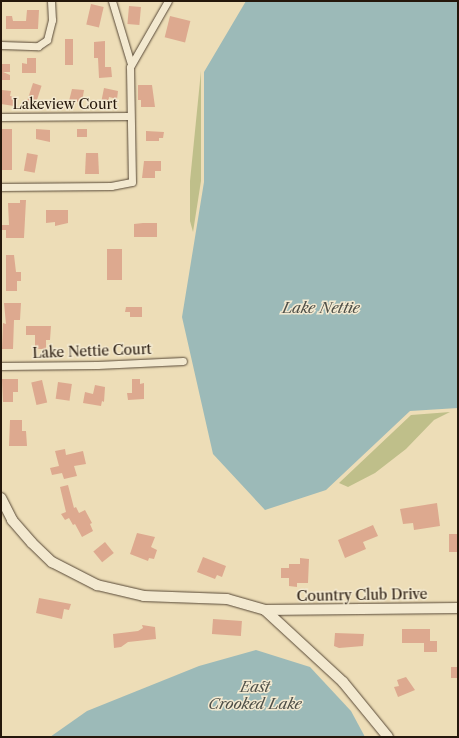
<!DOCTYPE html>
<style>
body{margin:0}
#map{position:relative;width:459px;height:738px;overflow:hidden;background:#edddb7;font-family:"Libre Caslon Text",serif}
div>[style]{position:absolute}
.green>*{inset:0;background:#bfbf8a}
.water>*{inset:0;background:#9cbab8}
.building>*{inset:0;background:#dda98f;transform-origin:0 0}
.roads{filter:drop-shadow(0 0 1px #574836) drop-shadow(0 0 1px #574836)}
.street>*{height:7px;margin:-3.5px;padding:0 3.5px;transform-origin:3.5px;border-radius:3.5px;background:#f3e9d0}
.secondary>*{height:10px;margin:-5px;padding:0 5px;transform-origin:5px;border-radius:5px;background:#f3e9d0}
span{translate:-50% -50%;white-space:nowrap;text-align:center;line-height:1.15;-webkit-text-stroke:3px #f3e9d0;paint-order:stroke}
.street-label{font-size:14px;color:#25170b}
.water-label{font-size:15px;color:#4f5048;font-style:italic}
.frame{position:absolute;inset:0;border:2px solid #25170b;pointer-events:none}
</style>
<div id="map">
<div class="green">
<div style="clip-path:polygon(201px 71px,201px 181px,193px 232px,190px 221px,190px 181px)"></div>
<div style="clip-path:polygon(450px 412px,434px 420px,406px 449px,375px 473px,348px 487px,339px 483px,411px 415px)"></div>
</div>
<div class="water">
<div style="clip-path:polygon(246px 1px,458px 1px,458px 408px,410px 411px,326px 490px,265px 510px,213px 454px,182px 317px,204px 182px,204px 72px)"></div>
<div style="clip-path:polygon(256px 650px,310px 667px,351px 711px,365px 737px,50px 737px,87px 711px,199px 666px)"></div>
</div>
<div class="building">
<div style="left:91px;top:4px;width:13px;height:21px;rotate:13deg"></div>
<div style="left:129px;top:6px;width:12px;height:18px;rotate:5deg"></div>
<div style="clip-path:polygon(27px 10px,39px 10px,38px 29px,6px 29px,6px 16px,12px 16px,13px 21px,26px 21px)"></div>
<div style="left:170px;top:16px;width:21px;height:22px;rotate:14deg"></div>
<div style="left:65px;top:39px;width:8px;height:26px"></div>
<div style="clip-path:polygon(105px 41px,105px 67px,111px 67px,112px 77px,99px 78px,98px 58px,94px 58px,94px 42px)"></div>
<div style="clip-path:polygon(27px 58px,36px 58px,36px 73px,22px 73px,22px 63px,27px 64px)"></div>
<div style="clip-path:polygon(1px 64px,10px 64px,10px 72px,3px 72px,10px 75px,10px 80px,1px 80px)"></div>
<div style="left:33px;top:83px;width:9px;height:21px;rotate:18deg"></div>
<div style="clip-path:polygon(138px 85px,152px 85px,155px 107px,141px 107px,141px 100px,138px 100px)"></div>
<div style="clip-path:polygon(104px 88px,118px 91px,117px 99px,109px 97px,108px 104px,101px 103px)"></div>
<div style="clip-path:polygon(72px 89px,84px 90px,82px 102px,69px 101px)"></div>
<div style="clip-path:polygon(2px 90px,11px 91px,10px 96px,15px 97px,14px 106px,1px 104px)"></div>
<div style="left:2px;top:129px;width:10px;height:41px"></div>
<div style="clip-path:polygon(36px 129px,50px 130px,50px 142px,36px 139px)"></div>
<div style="left:77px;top:129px;width:10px;height:8px"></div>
<div style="clip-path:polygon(146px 131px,164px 132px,163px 138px,159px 138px,159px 141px,146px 141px)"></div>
<div style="left:27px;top:153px;width:11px;height:18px;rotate:10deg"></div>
<div style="clip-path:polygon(86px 153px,98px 153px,99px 174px,85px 174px)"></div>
<div style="clip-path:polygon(144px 161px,161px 161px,161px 171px,155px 171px,155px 178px,142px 178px)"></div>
<div style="clip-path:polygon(20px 200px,26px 200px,24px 238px,6px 238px,6px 230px,1px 230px,1px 225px,9px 225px,8px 203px,20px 203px)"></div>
<div style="clip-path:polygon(46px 210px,68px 210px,68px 223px,55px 226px,55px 222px,46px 223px)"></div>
<div style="clip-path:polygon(143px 223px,157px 223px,157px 237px,134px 237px,134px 224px)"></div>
<div style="left:107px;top:249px;width:15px;height:31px"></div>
<div style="clip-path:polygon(6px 255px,14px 255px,16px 272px,21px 272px,21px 281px,17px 281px,17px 291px,6px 291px)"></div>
<div style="clip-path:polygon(4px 303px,21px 303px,20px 320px,14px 320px,13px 349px,2px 349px,3px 323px,6px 324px)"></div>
<div style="clip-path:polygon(126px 307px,142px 307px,142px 317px,130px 317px,130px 312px,125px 312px)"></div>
<div style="clip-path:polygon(26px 326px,51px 326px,50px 340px,46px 340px,46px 349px,35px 349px,35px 335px,26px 335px)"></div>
<div style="clip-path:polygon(2px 379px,18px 379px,18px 392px,13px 392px,13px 402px,3px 402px)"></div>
<div style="clip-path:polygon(132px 379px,140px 379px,140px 384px,144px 383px,144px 399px,128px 400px,127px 393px,132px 393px)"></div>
<div style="left:42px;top:380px;width:23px;height:11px;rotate:77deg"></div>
<div style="left:58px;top:382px;width:14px;height:17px;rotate:8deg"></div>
<div style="clip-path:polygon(95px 385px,105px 387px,104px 402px,102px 401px,101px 406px,83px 403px,85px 392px,93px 394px)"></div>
<div style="clip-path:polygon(10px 420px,22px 420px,22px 431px,26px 431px,27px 446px,9px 446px)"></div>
<div style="clip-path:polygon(65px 449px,66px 455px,83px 451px,86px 464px,74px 466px,77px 476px,64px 479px,62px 473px,52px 475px,50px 468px,59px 466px,55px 451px)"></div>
<div style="clip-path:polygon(68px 485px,74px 508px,76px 507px,79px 513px,85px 510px,92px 523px,90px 524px,93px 531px,82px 537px,75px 524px,73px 525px,69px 518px,65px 520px,61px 514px,66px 512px,60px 487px)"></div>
<div style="clip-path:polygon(437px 503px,440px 526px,414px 530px,413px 523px,403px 524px,400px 509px)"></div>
<div style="clip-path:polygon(373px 525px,378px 536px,363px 542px,366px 549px,345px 558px,338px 540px)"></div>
<div style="clip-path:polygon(137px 533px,155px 537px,151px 547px,157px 550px,154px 559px,149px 558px,148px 561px,130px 554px)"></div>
<div style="left:449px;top:534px;width:9px;height:18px"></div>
<div style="left:105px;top:542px;width:14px;height:15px;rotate:51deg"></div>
<div style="clip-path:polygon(203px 557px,226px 566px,222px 577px,217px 575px,215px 579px,197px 572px)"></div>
<div style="clip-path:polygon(300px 558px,309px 559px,308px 583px,297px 583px,297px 587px,289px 586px,289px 578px,281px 578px,281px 568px,289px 568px,289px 564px,300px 564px)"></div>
<div style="clip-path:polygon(39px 598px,71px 604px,69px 610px,64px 609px,62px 619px,36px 613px)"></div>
<div style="left:213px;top:619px;width:29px;height:15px;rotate:4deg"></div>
<div style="clip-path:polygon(142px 625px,155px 627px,156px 639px,128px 642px,121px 647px,114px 648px,113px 634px,138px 631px,143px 628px)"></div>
<div style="clip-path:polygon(402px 629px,430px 629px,430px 641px,437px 641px,437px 652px,424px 652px,424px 643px,402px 643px)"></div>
<div style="clip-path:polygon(335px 633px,364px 634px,363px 646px,339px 648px,334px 646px)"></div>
<div style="left:451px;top:667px;width:7px;height:11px"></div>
<div style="clip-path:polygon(406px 677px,415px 690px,398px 697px,394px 687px,399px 686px,397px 680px)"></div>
</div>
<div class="roads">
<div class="street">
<div style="left:112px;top:1px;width:66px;rotate:73.2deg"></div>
<div style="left:1px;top:45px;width:37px;rotate:2deg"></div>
<div style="left:38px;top:46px;width:11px;rotate:-34deg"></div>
<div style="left:47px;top:40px;width:21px;rotate:-76deg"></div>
<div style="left:52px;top:20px;width:19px;rotate:-93deg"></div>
<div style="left:1px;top:117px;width:128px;rotate:-0.4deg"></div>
<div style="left:1px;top:187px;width:110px;rotate:-0.5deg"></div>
<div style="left:111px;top:186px;width:21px;rotate:-11deg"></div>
<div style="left:132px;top:182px;width:115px;rotate:-91deg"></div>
<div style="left:130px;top:67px;width:76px;rotate:-60.1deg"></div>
<div style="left:1px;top:366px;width:96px;rotate:-0.6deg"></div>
<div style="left:97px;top:365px;width:86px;rotate:-2.7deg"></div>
</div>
<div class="secondary">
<div style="left:1px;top:498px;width:25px;rotate:63deg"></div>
<div style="left:12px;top:520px;width:30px;rotate:49deg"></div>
<div style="left:32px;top:543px;width:28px;rotate:44deg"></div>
<div style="left:52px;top:562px;width:51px;rotate:27.1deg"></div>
<div style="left:97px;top:585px;width:48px;rotate:13.2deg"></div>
<div style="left:144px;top:596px;width:83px;rotate:2.1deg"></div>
<div style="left:227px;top:599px;width:40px;rotate:16deg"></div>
<div style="left:265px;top:610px;width:106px;rotate:42.7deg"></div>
<div style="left:343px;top:682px;width:71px;rotate:50.7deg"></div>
<div style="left:265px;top:610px;width:193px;rotate:-0.6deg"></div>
</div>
</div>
<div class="street-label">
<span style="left:65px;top:104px">Lakeview Court</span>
<span style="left:92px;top:351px;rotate:-2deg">Lake Nettie Court</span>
<span style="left:362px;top:595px;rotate:-1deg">Country Club Drive</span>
</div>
<div class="water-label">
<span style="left:321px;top:308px">Lake Nettie</span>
<span style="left:255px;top:695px">East<br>Crooked Lake</span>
</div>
<div class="frame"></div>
</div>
